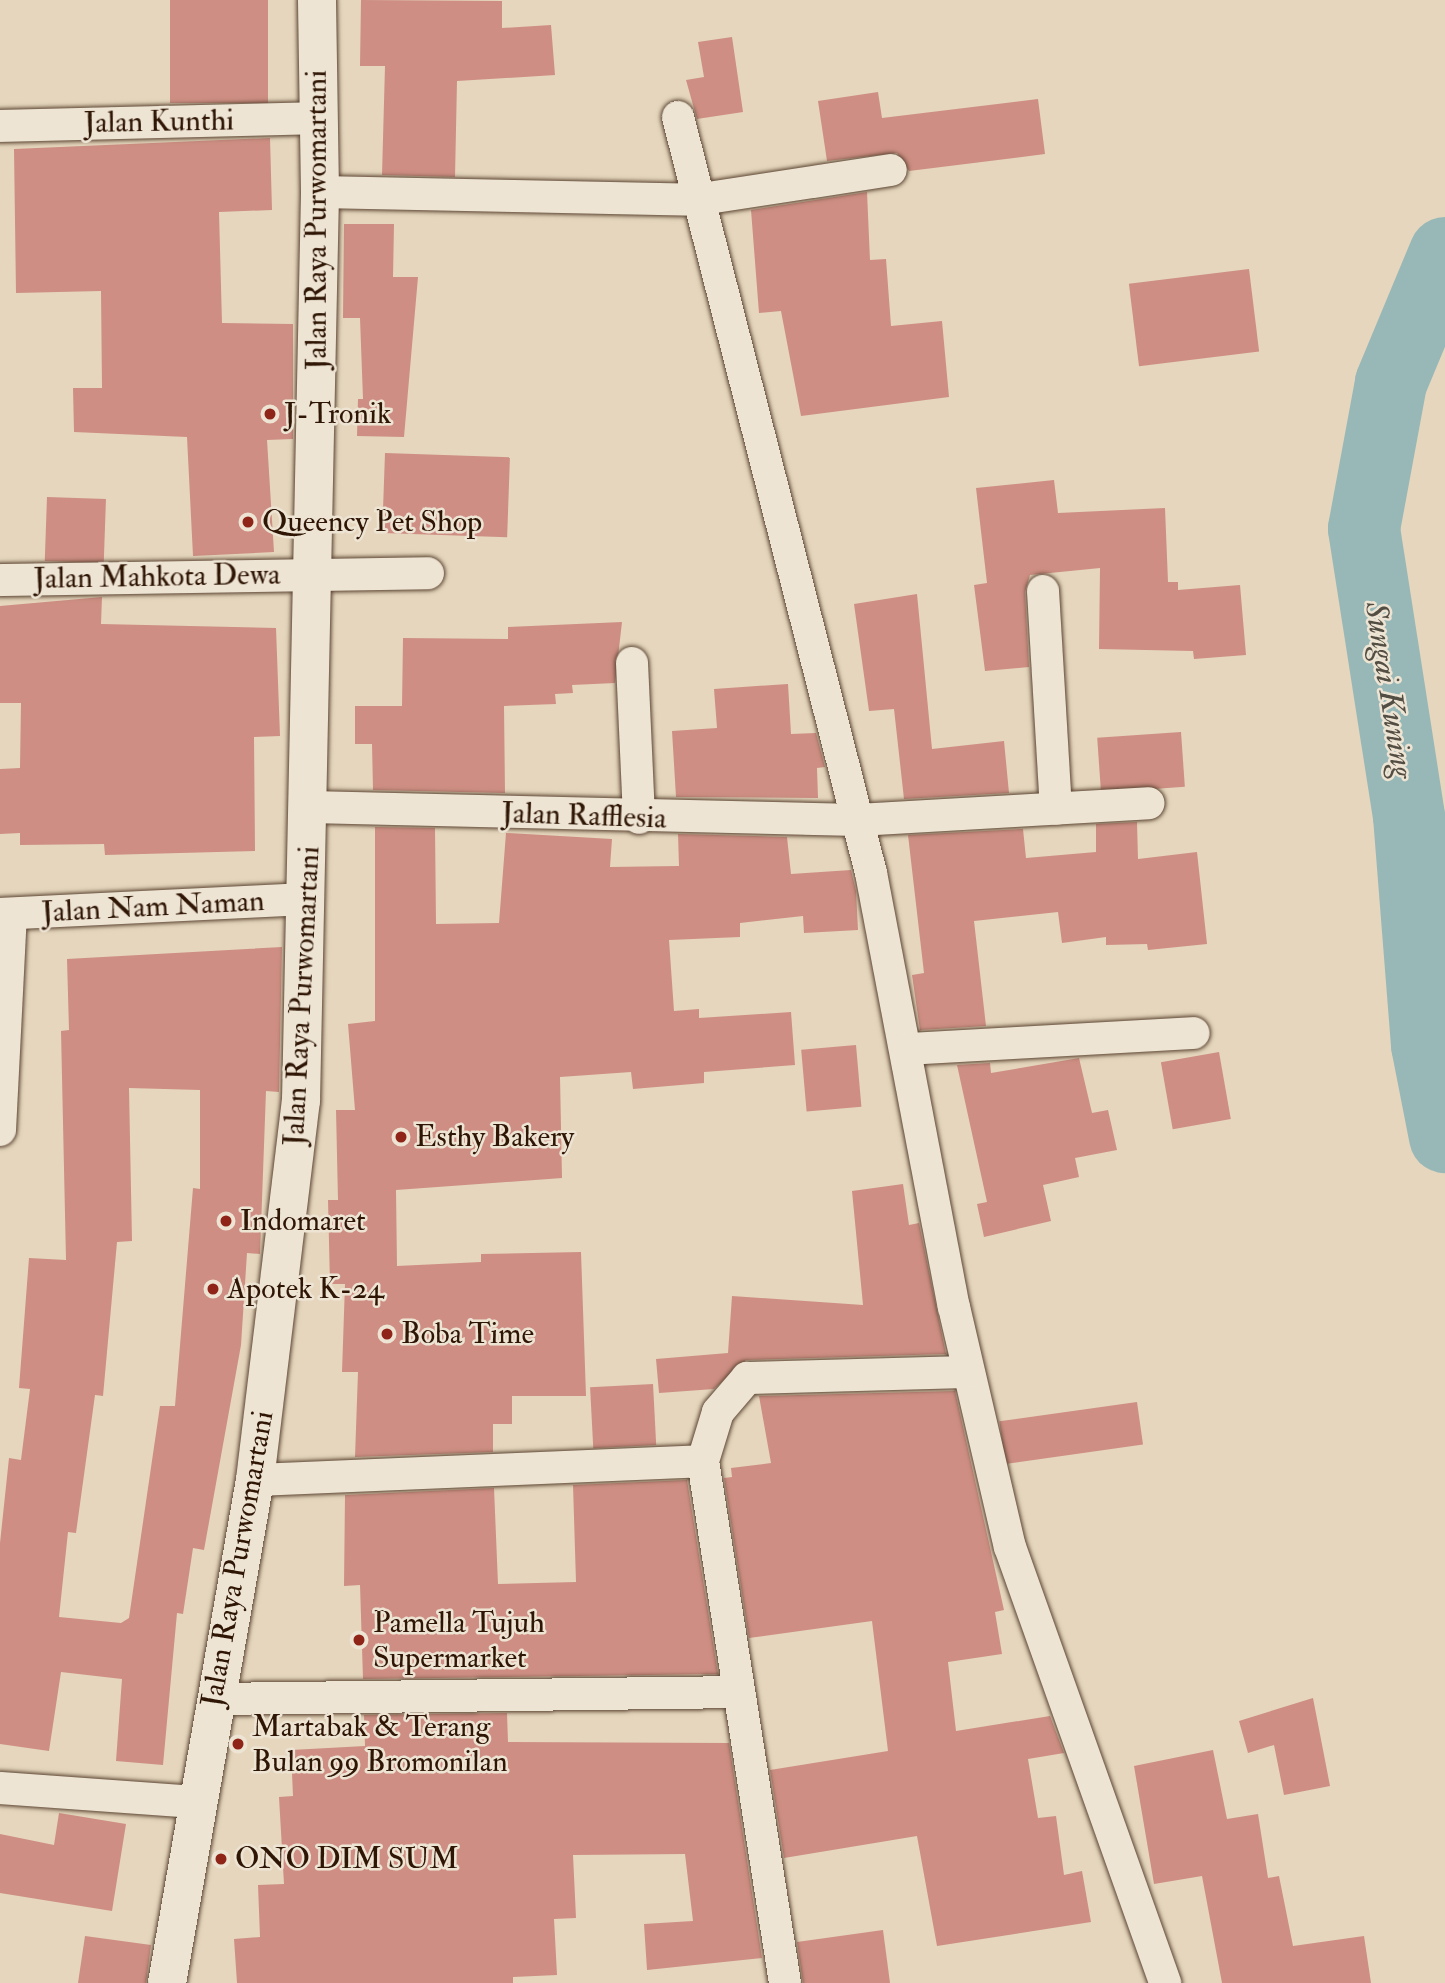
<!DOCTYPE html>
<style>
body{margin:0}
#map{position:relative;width:1445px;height:1983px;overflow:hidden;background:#e5d6bd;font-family:"IM FELL Double Pica",serif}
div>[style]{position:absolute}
.river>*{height:72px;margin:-36px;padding:0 36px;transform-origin:36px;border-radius:36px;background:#97b8b7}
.building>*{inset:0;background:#ce8e83;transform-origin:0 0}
.roads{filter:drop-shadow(0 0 2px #5c4532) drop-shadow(0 0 2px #5c4532)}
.minor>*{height:32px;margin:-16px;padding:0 16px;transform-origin:16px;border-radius:16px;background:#eee4d4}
.tertiary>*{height:38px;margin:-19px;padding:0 19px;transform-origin:19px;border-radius:19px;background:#eee4d4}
.dots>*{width:19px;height:19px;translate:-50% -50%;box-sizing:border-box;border:4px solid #eee4d4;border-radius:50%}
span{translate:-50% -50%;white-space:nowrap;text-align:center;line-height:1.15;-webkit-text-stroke:5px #eee4d4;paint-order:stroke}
.street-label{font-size:30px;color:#2f1504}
.poi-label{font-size:30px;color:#2f1504}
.left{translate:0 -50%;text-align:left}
.water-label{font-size:32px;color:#534e43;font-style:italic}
</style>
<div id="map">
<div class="river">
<div style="left:1445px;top:253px;width:141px;rotate:112.6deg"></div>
<div style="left:1391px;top:383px;width:148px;rotate:100.5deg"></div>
<div style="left:1364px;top:529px;width:291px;rotate:81.1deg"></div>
<div style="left:1409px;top:816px;width:230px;rotate:85.5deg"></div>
<div style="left:1427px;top:1045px;width:94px;rotate:78.9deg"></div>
</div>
<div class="building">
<div style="left:170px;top:0;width:98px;height:103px"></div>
<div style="clip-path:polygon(361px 0,502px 1px,502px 28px,551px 25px,555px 75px,457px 81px,455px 177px,382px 175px,385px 66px,360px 66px)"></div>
<div style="clip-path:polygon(732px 37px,743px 112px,697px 119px,686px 80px,704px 77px,698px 42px)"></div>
<div style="clip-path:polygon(878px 92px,882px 118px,1038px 99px,1045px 154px,909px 171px,897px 153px,827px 161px,818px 101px)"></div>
<div style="clip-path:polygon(270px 138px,272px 210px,219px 212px,222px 323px,293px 324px,293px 439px,267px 440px,274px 552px,193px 556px,187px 437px,74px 432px,73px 388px,102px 388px,101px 291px,16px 293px,14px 149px)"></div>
<div style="clip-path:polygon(867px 192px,870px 260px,886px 259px,891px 326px,942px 321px,949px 397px,801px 416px,781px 311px,759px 313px,751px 210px)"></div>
<div style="clip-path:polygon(344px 224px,394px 224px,393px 277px,418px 277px,404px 437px,357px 436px,358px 399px,363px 399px,360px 318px,343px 318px)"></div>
<div style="left:1249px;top:269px;width:83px;height:121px;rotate:83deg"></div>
<div style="left:385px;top:453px;width:125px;height:80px;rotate:2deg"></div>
<div style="clip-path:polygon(1054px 480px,1058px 513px,1165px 508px,1168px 582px,1178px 582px,1178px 590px,1240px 585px,1246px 655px,1194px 659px,1193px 651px,1099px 649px,1100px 568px,1030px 575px,1025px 592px,1029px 667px,985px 671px,974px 585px,987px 583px,976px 488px)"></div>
<div style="left:47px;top:497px;width:59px;height:64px;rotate:2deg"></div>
<div style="clip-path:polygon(917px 594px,932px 749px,1004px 741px,1009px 793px,904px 799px,894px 709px,869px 711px,854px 604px)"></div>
<div style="clip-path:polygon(102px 597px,101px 624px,276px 628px,280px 736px,254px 737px,255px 851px,105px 855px,104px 844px,20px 845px,20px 833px,0 834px,0 769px,20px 768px,21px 703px,0 703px,0 606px)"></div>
<div style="clip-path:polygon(622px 622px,615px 683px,572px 685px,573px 693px,555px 694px,556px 704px,504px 706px,505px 793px,373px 790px,372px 744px,355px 744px,355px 706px,402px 706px,403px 638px,508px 639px,508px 627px)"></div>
<div style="clip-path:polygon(788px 684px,791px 734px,816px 733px,825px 767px,817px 768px,818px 798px,676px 797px,672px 731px,717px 728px,714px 689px)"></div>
<div style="left:1181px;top:732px;width:55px;height:84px;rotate:86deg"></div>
<div style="clip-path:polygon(1137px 822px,1138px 859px,1197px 852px,1207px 944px,1148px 950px,1147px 944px,1106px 945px,1106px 937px,1062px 943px,1058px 912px,974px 921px,986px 1026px,920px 1030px,912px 975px,924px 973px,908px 835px,1023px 829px,1026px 858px,1096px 852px,1096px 824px)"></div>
<div style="clip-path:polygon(375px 827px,435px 828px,436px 924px,499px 923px,506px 833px,612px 839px,610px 867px,679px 866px,678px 834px,787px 837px,791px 874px,851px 870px,856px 891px,858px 930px,804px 933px,803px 916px,740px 923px,740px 937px,669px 940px,674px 1011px,699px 1009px,699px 1018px,791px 1012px,795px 1065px,704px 1072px,704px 1083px,633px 1089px,631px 1072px,560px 1077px,562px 1178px,396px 1190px,397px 1266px,481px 1262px,481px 1254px,581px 1252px,586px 1396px,512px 1396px,512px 1424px,493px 1424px,493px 1452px,355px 1457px,358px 1372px,342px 1372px,345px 1284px,330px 1284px,328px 1200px,338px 1200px,336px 1110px,355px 1110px,348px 1024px,375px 1021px)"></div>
<div style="clip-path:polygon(evenodd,282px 947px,279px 1092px,266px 1091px,260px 1254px,247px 1253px,241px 1345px,204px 1550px,193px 1548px,183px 1614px,177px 1613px,163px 1765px,116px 1761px,122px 1679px,61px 1672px,49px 1751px,0 1744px,0 1543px,9px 1458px,21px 1460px,30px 1389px,19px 1388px,29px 1258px,66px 1260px,61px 1031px,69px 1030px,67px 959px,282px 947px,129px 1088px,200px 1090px,200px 1189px,193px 1188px,175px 1406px,160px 1406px,129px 1618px,121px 1623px,59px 1617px,68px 1532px,76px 1533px,95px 1395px,103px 1396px,117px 1242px,132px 1241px,129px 1088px)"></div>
<div style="left:856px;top:1045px;width:62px;height:55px;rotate:85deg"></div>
<div style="left:1219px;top:1052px;width:68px;height:59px;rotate:80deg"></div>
<div style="clip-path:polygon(1079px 1058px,1092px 1113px,1108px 1110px,1117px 1150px,1075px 1158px,1079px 1177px,1043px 1185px,1051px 1221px,984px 1237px,977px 1204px,987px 1202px,957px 1065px,990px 1063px,991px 1073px)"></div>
<div style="clip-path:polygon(903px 1184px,909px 1225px,919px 1223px,946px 1354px,746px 1360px,714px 1389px,659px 1393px,656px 1359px,728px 1353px,732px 1296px,863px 1305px,852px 1191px)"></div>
<div style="left:653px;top:1384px;width:61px;height:63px;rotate:87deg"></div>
<div style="clip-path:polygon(955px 1391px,1004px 1610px,995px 1612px,1002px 1654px,948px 1662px,956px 1731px,1050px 1716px,1064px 1753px,1028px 1759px,1038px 1818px,1056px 1816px,1064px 1875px,1082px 1871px,1091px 1922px,937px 1946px,917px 1836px,784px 1858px,770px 1770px,888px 1751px,872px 1621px,749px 1638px,724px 1478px,732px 1477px,731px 1468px,771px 1463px,759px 1396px)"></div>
<div style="left:1137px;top:1402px;width:43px;height:139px;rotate:82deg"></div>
<div style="clip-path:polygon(687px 1480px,718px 1674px,363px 1679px,360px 1585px,344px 1586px,345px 1495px,494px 1488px,498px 1584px,576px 1582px,573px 1485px)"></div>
<div style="clip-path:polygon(1313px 1698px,1330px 1786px,1284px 1795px,1274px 1745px,1248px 1753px,1239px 1721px)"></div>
<div style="clip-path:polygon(507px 1713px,508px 1742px,729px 1743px,762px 1958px,647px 1970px,644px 1924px,693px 1921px,685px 1854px,573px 1855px,576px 1918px,554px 1919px,557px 1975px,513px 1977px,513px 1983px,237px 1983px,234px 1939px,260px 1937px,258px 1885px,284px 1884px,279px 1797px,293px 1796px,291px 1750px,365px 1746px,364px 1715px)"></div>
<div style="clip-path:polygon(1213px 1750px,1227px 1819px,1258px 1814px,1268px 1878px,1279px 1876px,1293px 1946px,1364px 1936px,1371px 1983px,1222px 1983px,1202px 1876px,1154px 1884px,1134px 1766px)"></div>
<div style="clip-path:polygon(59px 1813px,126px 1824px,112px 1911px,0 1893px,0 1834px,54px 1845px)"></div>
<div style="clip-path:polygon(883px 1930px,890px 1983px,803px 1983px,797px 1942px)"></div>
<div style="clip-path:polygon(85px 1936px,151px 1945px,146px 1983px,78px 1983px)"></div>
</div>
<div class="roads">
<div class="minor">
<div style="left:678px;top:117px;width:780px;rotate:75.68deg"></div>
<div style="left:871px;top:873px;width:442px;rotate:79.2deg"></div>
<div style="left:954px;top:1307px;width:246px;rotate:76.9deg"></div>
<div style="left:1010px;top:1547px;width:463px;rotate:70.4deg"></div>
<div style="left:0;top:126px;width:317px;rotate:-1.4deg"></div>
<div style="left:320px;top:192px;width:375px;rotate:1.2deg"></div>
<div style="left:695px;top:200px;width:198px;rotate:-8.7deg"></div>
<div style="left:0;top:580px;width:428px;rotate:-0.9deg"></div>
<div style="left:1043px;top:591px;width:218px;rotate:86.6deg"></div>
<div style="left:632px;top:663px;width:155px;rotate:87.4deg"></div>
<div style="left:310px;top:807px;width:548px;rotate:1.36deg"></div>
<div style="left:858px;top:820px;width:291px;rotate:-3.3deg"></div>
<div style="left:0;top:914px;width:306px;rotate:-2.8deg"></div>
<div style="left:908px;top:1049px;width:286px;rotate:-3.2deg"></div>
<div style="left:0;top:1130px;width:216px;rotate:-87.1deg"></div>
<div style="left:703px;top:1461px;width:51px;rotate:-73deg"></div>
<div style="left:718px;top:1412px;width:45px;rotate:-49.5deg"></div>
<div style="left:747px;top:1378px;width:221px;rotate:-1.6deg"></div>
<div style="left:255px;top:1480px;width:448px;rotate:-2.4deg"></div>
<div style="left:703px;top:1461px;width:528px;rotate:81.07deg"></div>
<div style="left:214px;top:1699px;width:525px;rotate:-0.76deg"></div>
<div style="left:0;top:1788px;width:197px;rotate:4.1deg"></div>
</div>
<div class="tertiary">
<div style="left:167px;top:1983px;width:511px;rotate:-80.08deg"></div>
<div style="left:255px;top:1480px;width:382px;rotate:-83.1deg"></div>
<div style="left:301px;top:1101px;width:909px;rotate:-88.8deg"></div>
<div style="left:320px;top:192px;width:192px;rotate:-90.9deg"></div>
</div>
</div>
<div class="dots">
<div style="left:270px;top:414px;background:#8f2418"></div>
<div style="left:248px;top:522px;background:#8f2418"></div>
<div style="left:401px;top:1137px;background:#8f2418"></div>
<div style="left:226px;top:1221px;background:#8f2418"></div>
<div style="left:213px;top:1289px;background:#8f2418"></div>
<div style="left:387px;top:1334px;background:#8f2418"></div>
<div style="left:359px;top:1640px;background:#8f2418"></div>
<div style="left:238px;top:1744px;background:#8f2418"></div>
<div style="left:221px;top:1859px;background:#8f2418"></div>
</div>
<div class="street-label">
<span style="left:159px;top:122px;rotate:-1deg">Jalan Kunthi</span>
<span style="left:317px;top:220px;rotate:-90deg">Jalan Raya Purwomartani</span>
<span style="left:157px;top:577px;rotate:-1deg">Jalan Mahkota Dewa</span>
<span style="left:584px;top:816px;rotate:2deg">Jalan Rafflesia</span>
<span style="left:153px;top:907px;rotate:-3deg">Jalan Nam Naman</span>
<span style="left:302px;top:996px;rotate:-87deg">Jalan Raya Purwomartani</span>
<span style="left:238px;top:1559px;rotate:-80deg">Jalan Raya Purwomartani</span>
</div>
<div class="poi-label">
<span class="left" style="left:284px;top:414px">J-Tronik</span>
<span class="left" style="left:262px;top:522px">Queency Pet Shop</span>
<span class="left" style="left:415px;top:1137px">Esthy Bakery</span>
<span class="left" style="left:240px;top:1221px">Indomaret</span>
<span class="left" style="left:227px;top:1289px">Apotek K-24</span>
<span class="left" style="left:401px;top:1334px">Boba Time</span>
<span class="left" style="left:373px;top:1640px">Pamella Tujuh<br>Supermarket</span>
<span class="left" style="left:252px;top:1744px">Martabak &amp; Terang<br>Bulan 99 Bromonilan</span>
<span class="left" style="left:235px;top:1859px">ONO DIM SUM</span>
</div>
<div class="water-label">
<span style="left:1389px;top:690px;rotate:81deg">Sungai Kuning</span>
</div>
</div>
